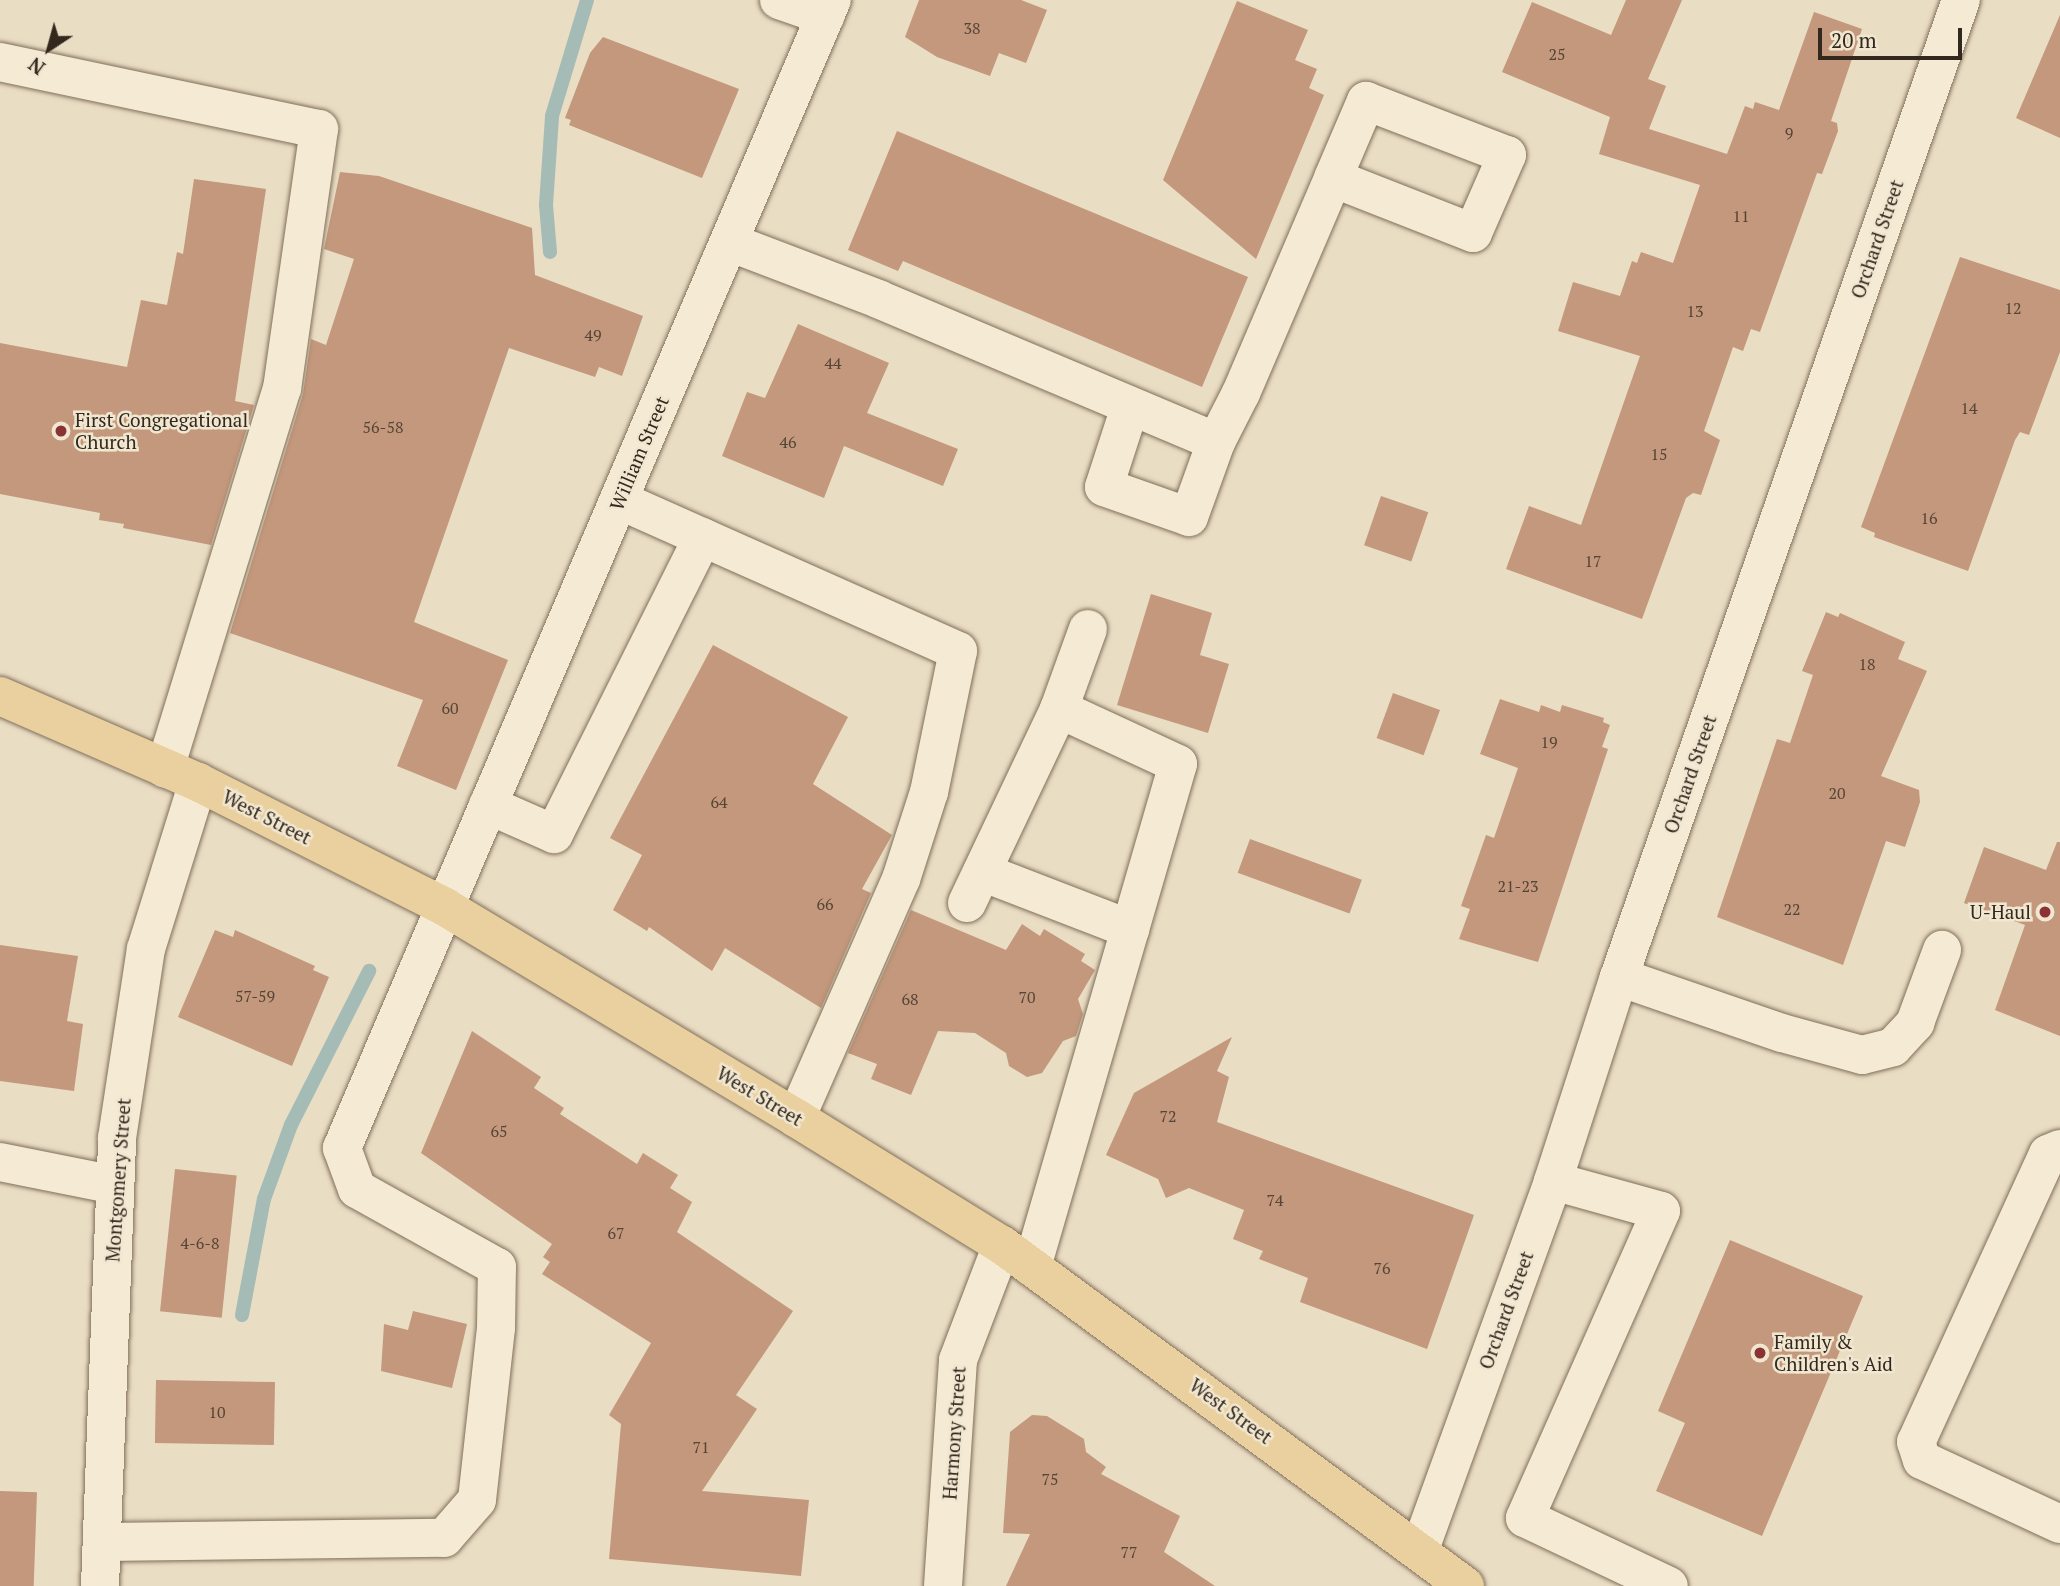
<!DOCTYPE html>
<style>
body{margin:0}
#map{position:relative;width:2060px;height:1586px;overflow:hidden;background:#e9ddc3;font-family:"PT Serif",serif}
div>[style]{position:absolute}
.stream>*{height:14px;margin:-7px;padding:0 7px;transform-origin:7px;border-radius:7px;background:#a4bcb5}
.building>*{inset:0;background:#c3987c;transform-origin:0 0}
.roads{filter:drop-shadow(0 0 2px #816f5b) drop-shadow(0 0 2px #816f5b)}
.minor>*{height:38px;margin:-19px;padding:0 19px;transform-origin:19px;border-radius:19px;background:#f5ebd5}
.major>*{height:38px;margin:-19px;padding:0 19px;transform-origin:19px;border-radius:19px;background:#e9d09e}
.dots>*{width:19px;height:19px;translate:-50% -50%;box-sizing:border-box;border:4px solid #f1e7d1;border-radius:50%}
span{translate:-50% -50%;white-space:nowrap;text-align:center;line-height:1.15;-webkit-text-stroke:5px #f1e7d1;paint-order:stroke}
.number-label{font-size:16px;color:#564436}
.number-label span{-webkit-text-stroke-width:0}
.street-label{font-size:19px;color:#32281e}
.poi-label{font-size:19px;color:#32281e}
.left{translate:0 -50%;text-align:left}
.right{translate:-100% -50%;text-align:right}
.north{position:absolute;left:14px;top:14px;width:70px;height:70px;-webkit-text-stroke:5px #f1e7d1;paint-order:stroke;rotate:216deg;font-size:19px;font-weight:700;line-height:28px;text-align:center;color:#32281e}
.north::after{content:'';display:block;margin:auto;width:24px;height:32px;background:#32281e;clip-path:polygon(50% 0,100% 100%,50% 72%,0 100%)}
.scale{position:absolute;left:1818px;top:28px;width:144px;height:32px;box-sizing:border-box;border:4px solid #32281e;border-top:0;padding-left:9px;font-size:21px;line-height:24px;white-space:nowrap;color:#32281e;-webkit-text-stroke:5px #f1e7d1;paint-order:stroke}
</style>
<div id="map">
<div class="stream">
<div style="left:550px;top:252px;width:47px;rotate:-94.9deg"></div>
<div style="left:546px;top:205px;width:89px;rotate:-86.1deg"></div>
<div style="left:552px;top:116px;width:121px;rotate:-73.2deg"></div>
<div style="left:242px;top:1315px;width:118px;rotate:-79.3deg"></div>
<div style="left:264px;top:1199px;width:79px;rotate:-70deg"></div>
<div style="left:291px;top:1125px;width:173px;rotate:-63.1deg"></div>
</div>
<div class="building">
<div style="clip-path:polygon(919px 0,1021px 0,1047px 10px,1026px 63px,999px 53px,990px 76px,937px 57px,905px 37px)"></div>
<div style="clip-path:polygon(1626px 0,1682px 0,1648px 79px,1666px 86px,1649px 129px,1727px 154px,1745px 106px,1753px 109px,1755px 102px,1779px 110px,1814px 12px,1862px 29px,1831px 121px,1837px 123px,1838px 131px,1822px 174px,1817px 173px,1760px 332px,1751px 329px,1743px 351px,1733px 347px,1704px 431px,1720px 440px,1701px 495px,1693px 493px,1686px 498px,1642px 619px,1506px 569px,1529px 506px,1581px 525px,1640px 356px,1558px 331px,1573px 282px,1620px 296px,1632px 261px,1637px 263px,1641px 252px,1673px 263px,1700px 185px,1599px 154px,1610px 117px,1502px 72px,1532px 2px,1611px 35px)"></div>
<div style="clip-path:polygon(1237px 1px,1308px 30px,1295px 60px,1317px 69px,1309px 88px,1324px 95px,1256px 259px,1163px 180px)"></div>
<div style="clip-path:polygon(2060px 15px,2060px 138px,2016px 118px)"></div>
<div style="clip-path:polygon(603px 37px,739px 89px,702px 178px,569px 125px,571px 120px,565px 118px,590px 53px)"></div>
<div style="clip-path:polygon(897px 131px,1248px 277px,1202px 387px,903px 261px,898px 271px,848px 250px)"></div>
<div style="clip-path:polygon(340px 172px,379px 176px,532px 228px,535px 275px,643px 316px,622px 376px,599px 367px,595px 377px,509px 348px,414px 622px,508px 660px,456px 790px,397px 766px,423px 700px,230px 633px,303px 394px,311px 339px,326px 345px,354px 259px,324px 249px)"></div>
<div style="clip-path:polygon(194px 179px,266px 189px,235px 401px,254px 405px,211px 545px,123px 528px,124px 524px,99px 520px,100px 513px,0 494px,0 343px,127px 367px,141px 300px,167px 305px,177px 252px,183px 254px)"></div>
<div style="clip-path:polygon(1960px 257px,2060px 290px,2060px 352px,2029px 435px,2020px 432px,2015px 440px,1968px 571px,1874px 537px,1875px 533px,1861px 527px)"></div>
<div style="clip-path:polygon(798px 324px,889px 363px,867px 413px,958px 449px,943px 486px,844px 446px,824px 498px,722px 456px,747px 392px,765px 398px)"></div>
<div style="left:1381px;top:496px;width:50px;height:52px;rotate:19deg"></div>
<div style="clip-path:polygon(1151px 594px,1212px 613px,1200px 655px,1229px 664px,1208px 733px,1117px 705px)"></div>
<div style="clip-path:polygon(1826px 612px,1838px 617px,1840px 613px,1905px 642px,1898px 659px,1927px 671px,1881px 776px,1919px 790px,1920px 802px,1905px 847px,1886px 841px,1843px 965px,1717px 917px,1777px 739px,1790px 743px,1813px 675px,1802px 671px)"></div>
<div style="clip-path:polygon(713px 645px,848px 717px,813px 784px,892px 835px,862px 889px,871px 893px,821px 1008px,725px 948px,712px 971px,649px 927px,647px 931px,613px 910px,642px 855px,610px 838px)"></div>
<div style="left:1393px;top:693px;width:50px;height:48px;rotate:20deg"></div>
<div style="clip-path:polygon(1500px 699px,1539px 712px,1541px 705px,1560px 712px,1562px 705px,1604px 718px,1603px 722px,1610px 725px,1602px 747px,1608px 749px,1538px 962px,1459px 939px,1470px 909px,1461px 906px,1486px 835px,1494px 838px,1518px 768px,1480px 754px)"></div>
<div style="left:1250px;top:839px;width:119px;height:36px;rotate:20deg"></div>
<div style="clip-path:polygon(2057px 842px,2060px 842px,2060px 1036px,1995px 1010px,2025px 925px,1964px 903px,1984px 847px,2046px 870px)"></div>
<div style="clip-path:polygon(911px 910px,1006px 950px,1022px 924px,1040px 936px,1044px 929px,1085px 954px,1081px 961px,1095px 970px,1078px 999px,1083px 1014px,1076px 1036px,1063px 1041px,1042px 1073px,1027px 1077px,1009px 1066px,1006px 1053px,975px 1033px,938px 1031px,911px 1095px,871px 1079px,877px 1064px,848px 1053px)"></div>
<div style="clip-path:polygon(215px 930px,233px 937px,235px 930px,315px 966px,313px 970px,329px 977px,292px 1066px,178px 1017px)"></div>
<div style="clip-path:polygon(0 945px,78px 956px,67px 1021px,83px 1024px,74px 1091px,0 1081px)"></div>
<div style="clip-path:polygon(472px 1031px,541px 1077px,534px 1088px,564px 1108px,560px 1114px,637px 1164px,643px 1153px,678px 1175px,670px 1188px,692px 1202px,677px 1232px,793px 1311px,736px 1395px,757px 1409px,702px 1491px,809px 1500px,801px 1576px,609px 1559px,621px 1424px,609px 1415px,651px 1343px,542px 1274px,550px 1262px,543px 1257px,552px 1244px,421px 1153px)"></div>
<div style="clip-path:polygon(1232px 1037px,1217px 1071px,1229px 1077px,1217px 1122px,1474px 1215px,1427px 1349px,1300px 1302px,1308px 1278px,1259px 1259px,1263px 1251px,1233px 1239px,1244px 1210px,1189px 1188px,1166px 1198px,1158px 1179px,1106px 1155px,1134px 1093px)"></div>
<div style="left:175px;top:1169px;width:62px;height:143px;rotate:6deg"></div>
<div style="clip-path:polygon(1730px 1240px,1863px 1296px,1762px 1536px,1656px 1491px,1685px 1423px,1658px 1411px)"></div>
<div style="clip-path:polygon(413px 1311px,467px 1324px,452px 1388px,381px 1371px,384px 1324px,408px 1330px)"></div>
<div style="left:156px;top:1380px;width:119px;height:63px;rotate:1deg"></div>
<div style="clip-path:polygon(1032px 1415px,1047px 1416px,1084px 1439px,1086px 1452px,1106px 1467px,1101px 1474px,1180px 1516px,1164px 1552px,1215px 1586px,1006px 1586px,1030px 1534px,1003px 1533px,1010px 1432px)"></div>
<div style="left:0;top:1491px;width:37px;height:95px;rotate:2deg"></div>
</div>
<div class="roads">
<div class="minor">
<div style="left:779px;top:0;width:49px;rotate:19.2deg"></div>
<div style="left:0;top:62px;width:326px;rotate:11.9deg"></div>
<div style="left:319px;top:129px;width:262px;rotate:98.1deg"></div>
<div style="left:282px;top:388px;width:398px;rotate:107.1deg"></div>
<div style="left:729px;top:242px;width:160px;rotate:20.9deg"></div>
<div style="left:878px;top:299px;width:367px;rotate:22.9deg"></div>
<div style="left:1216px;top:442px;width:55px;rotate:-63deg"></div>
<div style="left:1241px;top:393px;width:234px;rotate:-66.8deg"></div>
<div style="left:1333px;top:178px;width:84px;rotate:-66.8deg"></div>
<div style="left:1366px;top:101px;width:151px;rotate:21deg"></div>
<div style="left:1507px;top:155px;width:85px;rotate:113.6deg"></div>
<div style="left:1473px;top:233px;width:150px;rotate:-158.6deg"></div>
<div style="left:1130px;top:407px;width:84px;rotate:108deg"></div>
<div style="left:1104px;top:487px;width:90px;rotate:19.4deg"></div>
<div style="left:1189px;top:517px;width:80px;rotate:-70.2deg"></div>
<div style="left:619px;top:500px;width:371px;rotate:24deg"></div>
<div style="left:958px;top:651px;width:144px;rotate:101.6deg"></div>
<div style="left:929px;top:792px;width:91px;rotate:107.8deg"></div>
<div style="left:901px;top:879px;width:261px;rotate:113.7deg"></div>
<div style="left:1059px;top:709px;width:85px;rotate:-70.1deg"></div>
<div style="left:488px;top:805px;width:72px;rotate:23.7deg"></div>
<div style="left:554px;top:834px;width:332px;rotate:-63.4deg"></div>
<div style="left:982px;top:872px;width:159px;rotate:21.1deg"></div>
<div style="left:967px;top:903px;width:215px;rotate:-64.6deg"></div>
<div style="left:1059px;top:709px;width:131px;rotate:24.8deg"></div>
<div style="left:1178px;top:764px;width:524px;rotate:106.19deg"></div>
<div style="left:1619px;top:977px;width:172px;rotate:19deg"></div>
<div style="left:1782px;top:1033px;width:83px;rotate:15.4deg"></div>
<div style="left:1862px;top:1055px;width:32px;rotate:-14deg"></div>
<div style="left:1893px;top:1047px;width:33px;rotate:-47deg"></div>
<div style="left:1915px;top:1023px;width:78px;rotate:-69.7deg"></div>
<div style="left:2060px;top:1149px;width:13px;rotate:157deg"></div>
<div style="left:2048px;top:1154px;width:317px;rotate:114.6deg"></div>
<div style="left:1916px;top:1442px;width:19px;rotate:72deg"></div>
<div style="left:1922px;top:1460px;width:152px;rotate:24.9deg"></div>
<div style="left:0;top:1162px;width:117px;rotate:11.3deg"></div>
<div style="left:1553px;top:1181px;width:112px;rotate:15.5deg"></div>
<div style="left:1661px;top:1211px;width:336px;rotate:113.9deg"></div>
<div style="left:1525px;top:1518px;width:159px;rotate:25.3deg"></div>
<div style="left:102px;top:1542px;width:342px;rotate:-0.7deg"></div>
<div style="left:444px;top:1538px;width:50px;rotate:-49deg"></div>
<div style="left:477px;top:1500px;width:173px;rotate:-83.7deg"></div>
<div style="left:496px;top:1328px;width:61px;rotate:-89.1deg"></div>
<div style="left:497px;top:1267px;width:160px;rotate:-150.9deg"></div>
<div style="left:357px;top:1189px;width:44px;rotate:-110.1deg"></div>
<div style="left:342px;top:1148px;width:1248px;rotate:-66.89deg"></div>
<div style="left:1420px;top:1549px;width:391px;rotate:-70.1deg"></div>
<div style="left:1553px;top:1181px;width:214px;rotate:-72.1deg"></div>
<div style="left:1619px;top:977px;width:1035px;rotate:-70.71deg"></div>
<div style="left:100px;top:1586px;width:448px;rotate:-87.8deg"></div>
<div style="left:117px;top:1138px;width:191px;rotate:-81.3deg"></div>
<div style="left:146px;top:949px;width:175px;rotate:-72.7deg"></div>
<div style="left:943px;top:1586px;width:226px;rotate:-86.2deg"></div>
<div style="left:958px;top:1360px;width:123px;rotate:-69.1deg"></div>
</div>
<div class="major">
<div style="left:0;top:696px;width:216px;rotate:23.5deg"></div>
<div style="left:198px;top:782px;width:277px;rotate:26.8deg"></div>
<div style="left:445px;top:907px;width:410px;rotate:31deg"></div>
<div style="left:796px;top:1118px;width:242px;rotate:31.7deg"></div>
<div style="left:1002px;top:1245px;width:575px;rotate:36.37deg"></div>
</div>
</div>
<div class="dots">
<div style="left:61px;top:431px;background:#8a3234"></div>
<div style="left:2045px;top:912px;background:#8a3234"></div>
<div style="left:1760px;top:1353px;background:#8a3234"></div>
</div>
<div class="number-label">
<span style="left:972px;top:28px">38</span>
<span style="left:1557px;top:54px">25</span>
<span style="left:1789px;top:133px">9</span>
<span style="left:1741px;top:216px">11</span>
<span style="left:2013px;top:308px">12</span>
<span style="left:1695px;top:311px">13</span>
<span style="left:593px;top:335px">49</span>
<span style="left:833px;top:363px">44</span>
<span style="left:1969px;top:408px">14</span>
<span style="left:383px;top:427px">56-58</span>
<span style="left:788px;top:442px">46</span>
<span style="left:1659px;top:454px">15</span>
<span style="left:1929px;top:518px">16</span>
<span style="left:1593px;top:561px">17</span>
<span style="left:1867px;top:664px">18</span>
<span style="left:450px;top:708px">60</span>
<span style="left:1549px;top:742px">19</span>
<span style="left:1837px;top:793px">20</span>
<span style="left:719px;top:802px">64</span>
<span style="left:1518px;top:886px">21-23</span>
<span style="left:825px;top:904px">66</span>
<span style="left:1792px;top:909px">22</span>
<span style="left:255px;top:996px">57-59</span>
<span style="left:1027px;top:997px">70</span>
<span style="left:910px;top:999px">68</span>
<span style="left:1168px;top:1116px">72</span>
<span style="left:499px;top:1131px">65</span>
<span style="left:1275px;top:1200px">74</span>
<span style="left:616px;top:1233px">67</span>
<span style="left:200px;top:1243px">4-6-8</span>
<span style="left:1382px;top:1268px">76</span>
<span style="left:217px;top:1412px">10</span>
<span style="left:701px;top:1447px">71</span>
<span style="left:1050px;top:1479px">75</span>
<span style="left:1129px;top:1552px">77</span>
</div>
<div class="street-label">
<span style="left:1877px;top:239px;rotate:-71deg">Orchard Street</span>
<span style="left:639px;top:453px;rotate:-67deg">William Street</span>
<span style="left:1690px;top:774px;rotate:-71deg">Orchard Street</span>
<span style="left:267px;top:817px;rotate:27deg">West Street</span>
<span style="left:760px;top:1096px;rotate:31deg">West Street</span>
<span style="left:118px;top:1180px;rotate:-86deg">Montgomery Street</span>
<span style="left:1506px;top:1310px;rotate:-70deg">Orchard Street</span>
<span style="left:1231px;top:1411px;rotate:36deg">West Street</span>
<span style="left:954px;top:1433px;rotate:-86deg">Harmony Street</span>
</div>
<div class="poi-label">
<span class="left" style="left:75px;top:431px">First Congregational<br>Church</span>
<span class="right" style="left:2031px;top:912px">U-Haul</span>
<span class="left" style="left:1774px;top:1353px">Family &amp;<br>Children's Aid</span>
</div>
<div class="north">N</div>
<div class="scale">20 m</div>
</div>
